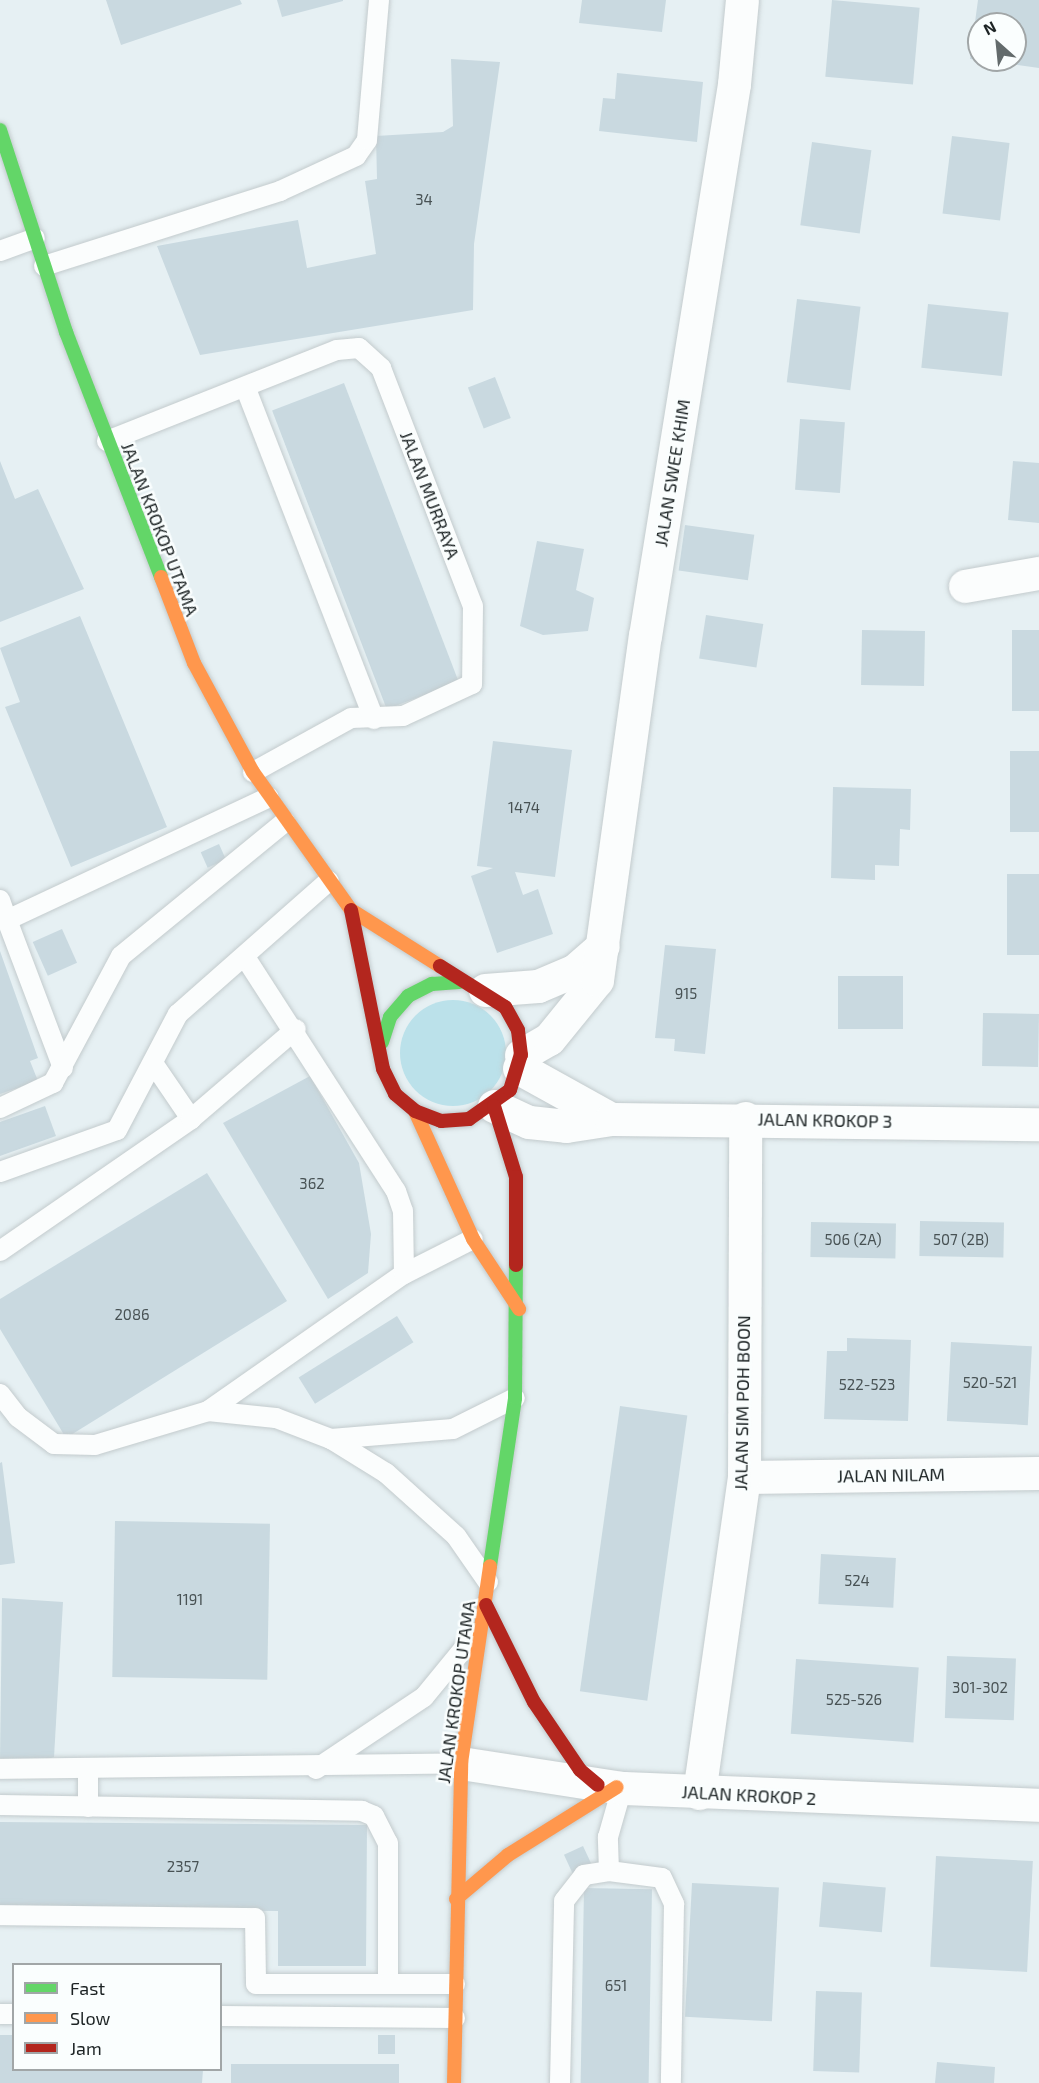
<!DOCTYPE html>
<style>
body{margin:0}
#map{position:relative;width:1039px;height:2083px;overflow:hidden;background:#e6f0f3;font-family:"Exo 2",sans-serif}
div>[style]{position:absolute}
.green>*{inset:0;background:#bbe1ea}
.round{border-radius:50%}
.building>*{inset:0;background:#c9d9e0;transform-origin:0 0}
.roads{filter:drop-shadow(0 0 2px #c3cbcd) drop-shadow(0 0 2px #c3cbcd)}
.lane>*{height:20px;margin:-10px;padding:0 10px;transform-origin:10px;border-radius:10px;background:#fbfdfd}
.street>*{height:33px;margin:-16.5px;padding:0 16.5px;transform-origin:16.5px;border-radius:16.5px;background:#fbfdfd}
.fast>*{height:14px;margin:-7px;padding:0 7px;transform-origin:7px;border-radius:7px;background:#63d668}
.slow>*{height:14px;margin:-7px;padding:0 7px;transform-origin:7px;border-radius:7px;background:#ff974d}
.jam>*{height:14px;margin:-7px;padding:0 7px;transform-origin:7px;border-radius:7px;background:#b3261e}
span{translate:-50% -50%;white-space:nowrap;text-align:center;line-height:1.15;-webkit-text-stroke:5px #fafefe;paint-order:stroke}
.number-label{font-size:15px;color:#485254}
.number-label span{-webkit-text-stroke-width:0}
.street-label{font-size:18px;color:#1c2324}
.legend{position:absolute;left:12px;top:1963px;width:210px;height:108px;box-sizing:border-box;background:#fafefe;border:2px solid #a1a6a7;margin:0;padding:8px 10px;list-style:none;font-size:18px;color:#1c2324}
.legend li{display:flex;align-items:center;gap:12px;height:30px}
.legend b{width:30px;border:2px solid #a1a6a7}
.north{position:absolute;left:967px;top:12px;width:60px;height:60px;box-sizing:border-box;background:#fafefe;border:2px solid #a1a6a7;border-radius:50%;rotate:333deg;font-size:16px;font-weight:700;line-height:24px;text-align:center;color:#1c2324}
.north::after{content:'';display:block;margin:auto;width:21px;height:27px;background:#636b6c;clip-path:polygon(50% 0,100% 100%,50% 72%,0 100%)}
</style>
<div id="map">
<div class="green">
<div class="round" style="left:400px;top:1000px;width:106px;height:106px"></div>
</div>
<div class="building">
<div style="clip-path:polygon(106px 0,240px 0,242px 4px,121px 45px)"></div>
<div style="clip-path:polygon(277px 0,343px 0,343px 1px,282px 17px)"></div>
<div style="clip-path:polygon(582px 0,666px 0,662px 32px,579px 23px)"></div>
<div style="left:832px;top:0;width:88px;height:77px;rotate:5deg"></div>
<div style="clip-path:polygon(978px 0,1039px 0,1039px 68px,989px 61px,1015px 60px,1015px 24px,979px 24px,979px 60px,970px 59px)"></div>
<div style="clip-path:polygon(451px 59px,500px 62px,474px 244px,473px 310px,200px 355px,157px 246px,298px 220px,307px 268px,376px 254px,365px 181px,377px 179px,376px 136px,443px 132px,453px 126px)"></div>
<div style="clip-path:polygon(617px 73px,703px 82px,697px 142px,599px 131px,603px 98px,615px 99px)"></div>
<div style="left:952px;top:136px;width:58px;height:78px;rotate:7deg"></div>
<div style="left:812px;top:142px;width:60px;height:84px;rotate:8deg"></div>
<div style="left:797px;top:299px;width:64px;height:84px;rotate:7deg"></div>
<div style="left:928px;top:304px;width:81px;height:64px;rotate:6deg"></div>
<div style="left:495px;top:377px;width:44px;height:29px;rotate:69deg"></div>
<div style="left:344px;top:383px;width:320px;height:77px;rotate:69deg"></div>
<div style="left:800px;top:419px;width:45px;height:71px;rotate:4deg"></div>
<div style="clip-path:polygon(0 461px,15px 499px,38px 489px,84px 589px,0 622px)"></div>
<div style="clip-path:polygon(1013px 461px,1039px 463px,1039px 523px,1008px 520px)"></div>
<div style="left:685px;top:525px;width:70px;height:46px;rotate:8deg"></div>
<div style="clip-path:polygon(537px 541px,584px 549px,576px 590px,594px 598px,588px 631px,543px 635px,520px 626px)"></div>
<div style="left:706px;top:615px;width:58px;height:44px;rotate:9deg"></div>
<div style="clip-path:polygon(80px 616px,167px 827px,71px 867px,5px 707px,20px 702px,0 648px)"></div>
<div style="left:862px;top:630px;width:63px;height:55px;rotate:1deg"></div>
<div style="left:1012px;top:630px;width:27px;height:81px"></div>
<div style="clip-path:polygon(493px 741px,572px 750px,555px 877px,515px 872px,523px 895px,538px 889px,553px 934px,497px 953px,471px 876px,493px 868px,477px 866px)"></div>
<div style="left:1010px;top:751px;width:29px;height:81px"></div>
<div style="clip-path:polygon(833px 787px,911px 789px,910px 830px,900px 829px,899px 866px,875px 865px,875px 880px,831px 878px)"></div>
<div style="left:219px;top:844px;width:17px;height:20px;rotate:66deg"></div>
<div style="left:1007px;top:874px;width:32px;height:81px"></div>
<div style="left:62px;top:929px;width:37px;height:32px;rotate:66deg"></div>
<div style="clip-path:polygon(665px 945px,716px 949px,705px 1054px,674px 1051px,675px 1039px,655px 1038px)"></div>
<div style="clip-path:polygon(0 951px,38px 1058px,30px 1061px,38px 1081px,0 1094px)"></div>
<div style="left:838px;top:976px;width:65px;height:53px"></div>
<div style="left:983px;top:1013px;width:56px;height:53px;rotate:1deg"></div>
<div style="clip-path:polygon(310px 1076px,359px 1163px,371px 1234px,368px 1273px,328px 1299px,223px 1123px)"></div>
<div style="clip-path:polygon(45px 1106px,56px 1136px,0 1156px,0 1122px)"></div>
<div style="clip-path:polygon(207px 1173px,287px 1301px,66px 1438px,0 1329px,0 1299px)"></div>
<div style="left:920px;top:1221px;width:84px;height:35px;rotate:1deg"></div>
<div style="left:811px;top:1222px;width:85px;height:35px;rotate:1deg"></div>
<div style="left:397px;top:1316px;width:31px;height:116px;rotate:58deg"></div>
<div style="clip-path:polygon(847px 1338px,911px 1340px,908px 1421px,824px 1419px,827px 1351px,847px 1351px)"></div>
<div style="left:951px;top:1342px;width:81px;height:79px;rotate:3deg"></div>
<div style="left:620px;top:1406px;width:68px;height:288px;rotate:8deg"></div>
<div style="clip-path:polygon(2px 1462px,15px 1563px,0 1565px,0 1463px)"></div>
<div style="left:115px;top:1521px;width:155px;height:156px;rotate:1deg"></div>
<div style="left:821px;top:1554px;width:75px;height:50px;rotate:3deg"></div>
<div style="clip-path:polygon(2px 1598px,63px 1602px,54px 1757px,39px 1762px,0 1760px)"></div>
<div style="left:947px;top:1656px;width:69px;height:62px;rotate:2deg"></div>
<div style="left:796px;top:1659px;width:123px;height:75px;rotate:4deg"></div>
<div style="clip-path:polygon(0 1822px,367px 1825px,366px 1966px,278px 1966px,278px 1911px,0 1909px)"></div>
<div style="left:583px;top:1846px;width:21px;height:21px;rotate:65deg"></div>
<div style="left:936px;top:1856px;width:97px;height:111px;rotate:3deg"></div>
<div style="left:823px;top:1882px;width:63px;height:45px;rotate:5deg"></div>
<div style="left:692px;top:1883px;width:87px;height:134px;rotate:3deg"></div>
<div style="left:584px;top:1888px;width:68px;height:195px;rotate:1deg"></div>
<div style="left:816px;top:1991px;width:46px;height:80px;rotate:2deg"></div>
<div style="clip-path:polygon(0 2035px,14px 2035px,14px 2070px,203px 2070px,202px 2083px,0 2083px)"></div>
<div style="left:378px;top:2035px;width:17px;height:19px"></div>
<div style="clip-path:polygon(937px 2062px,995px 2067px,994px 2083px,935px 2083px)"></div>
<div style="left:399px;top:2064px;width:19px;height:168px;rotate:90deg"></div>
</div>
<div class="roads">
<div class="lane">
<div style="left:0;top:251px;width:37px;rotate:-20deg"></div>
<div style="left:44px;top:266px;width:248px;rotate:-17.6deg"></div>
<div style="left:280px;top:191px;width:84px;rotate:-24.7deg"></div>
<div style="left:356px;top:156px;width:19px;rotate:-55deg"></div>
<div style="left:367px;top:140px;width:141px;rotate:-85.1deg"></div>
<div style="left:246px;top:389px;width:354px;rotate:68.8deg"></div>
<div style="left:107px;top:441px;width:247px;rotate:-21.6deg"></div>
<div style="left:337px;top:350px;width:22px;rotate:-5deg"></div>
<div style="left:359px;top:348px;width:30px;rotate:42deg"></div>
<div style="left:381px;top:368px;width:255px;rotate:68.9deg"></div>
<div style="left:473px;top:606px;width:78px;rotate:90.7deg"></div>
<div style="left:472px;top:684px;width:76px;rotate:155.1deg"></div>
<div style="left:403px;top:716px;width:52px;rotate:177.8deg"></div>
<div style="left:351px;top:718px;width:112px;rotate:151.1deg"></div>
<div style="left:0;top:900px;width:21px;rotate:71deg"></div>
<div style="left:245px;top:957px;width:278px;rotate:57.2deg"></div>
<div style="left:396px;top:1191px;width:21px;rotate:71deg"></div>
<div style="left:403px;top:1211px;width:63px;rotate:89.1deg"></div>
<div style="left:153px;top:1063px;width:68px;rotate:55.8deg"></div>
<div style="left:63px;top:1068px;width:158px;rotate:-110.7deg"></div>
<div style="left:7px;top:920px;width:289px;rotate:-25.1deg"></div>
<div style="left:0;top:1108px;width:59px;rotate:-25.3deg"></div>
<div style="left:53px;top:1083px;width:144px;rotate:-61.8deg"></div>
<div style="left:121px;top:956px;width:212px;rotate:-39.3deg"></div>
<div style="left:0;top:1172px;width:124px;rotate:-19.7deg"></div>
<div style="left:117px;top:1130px;width:131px;rotate:-62.3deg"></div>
<div style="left:178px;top:1014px;width:201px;rotate:-41.4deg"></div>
<div style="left:0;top:1251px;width:232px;rotate:-34.6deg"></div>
<div style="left:191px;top:1119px;width:138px;rotate:-40.6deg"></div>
<div style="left:0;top:1394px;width:29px;rotate:52deg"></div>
<div style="left:18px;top:1417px;width:45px;rotate:36.9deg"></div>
<div style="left:54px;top:1444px;width:41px;rotate:1.4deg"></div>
<div style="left:95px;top:1445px;width:118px;rotate:-16.7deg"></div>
<div style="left:208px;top:1411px;width:239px;rotate:-35deg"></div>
<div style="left:404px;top:1274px;width:77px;rotate:-26.9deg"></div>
<div style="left:208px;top:1411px;width:68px;rotate:5.9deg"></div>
<div style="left:276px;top:1418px;width:59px;rotate:20.9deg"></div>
<div style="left:331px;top:1439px;width:65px;rotate:31.7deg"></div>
<div style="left:386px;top:1473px;width:94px;rotate:42deg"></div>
<div style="left:456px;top:1536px;width:56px;rotate:55.2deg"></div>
<div style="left:331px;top:1439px;width:122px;rotate:-4.7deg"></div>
<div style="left:453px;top:1429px;width:69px;rotate:-26.6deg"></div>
<div style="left:0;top:1769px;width:461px;rotate:-0.7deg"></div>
<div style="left:316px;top:1769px;width:130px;rotate:-33.7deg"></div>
<div style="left:424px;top:1697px;width:80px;rotate:-50.6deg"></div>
<div style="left:0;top:1805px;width:362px;rotate:0.9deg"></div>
<div style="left:362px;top:1811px;width:13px;rotate:23deg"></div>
<div style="left:374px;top:1816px;width:30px;rotate:63deg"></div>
<div style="left:388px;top:1843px;width:141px;rotate:90deg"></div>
<div style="left:88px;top:1807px;width:37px;rotate:-90deg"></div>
<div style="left:609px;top:1871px;width:53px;rotate:7.5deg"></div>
<div style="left:662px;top:1878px;width:29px;rotate:65deg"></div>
<div style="left:674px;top:1904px;width:179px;rotate:91deg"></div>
<div style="left:0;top:1915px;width:255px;rotate:0.7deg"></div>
<div style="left:255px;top:1918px;width:66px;rotate:89.1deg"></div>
<div style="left:256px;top:1984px;width:199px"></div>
<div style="left:0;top:2014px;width:14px"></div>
<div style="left:220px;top:2016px;width:235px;rotate:0.5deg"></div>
<div style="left:560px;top:2083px;width:182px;rotate:-88.7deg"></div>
<div style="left:564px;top:1901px;width:33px;rotate:-52deg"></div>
<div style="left:584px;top:1875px;width:25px;rotate:-9deg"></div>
<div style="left:609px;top:1871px;width:34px;rotate:-92deg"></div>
<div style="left:608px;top:1837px;width:51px;rotate:-74.1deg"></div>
</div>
<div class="street">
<div style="left:965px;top:586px;width:75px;rotate:-10deg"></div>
<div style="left:485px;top:990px;width:53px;rotate:-4.3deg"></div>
<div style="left:538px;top:986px;width:39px;rotate:-23deg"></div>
<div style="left:574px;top:971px;width:38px;rotate:-41deg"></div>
<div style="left:521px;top:1055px;width:32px;rotate:-30deg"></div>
<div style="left:549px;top:1039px;width:76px;rotate:-50.9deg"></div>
<div style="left:597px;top:980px;width:347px;rotate:-82.1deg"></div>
<div style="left:645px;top:636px;width:559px;rotate:-80.84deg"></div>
<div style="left:734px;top:84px;width:84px;rotate:-84.6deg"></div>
<div style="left:519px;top:1068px;width:105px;rotate:29deg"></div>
<div style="left:494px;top:1106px;width:38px;rotate:25deg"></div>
<div style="left:529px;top:1122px;width:37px;rotate:6deg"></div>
<div style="left:566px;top:1126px;width:46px;rotate:-8.8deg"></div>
<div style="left:611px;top:1119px;width:428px;rotate:0.7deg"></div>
<div style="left:744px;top:1477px;width:295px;rotate:-0.8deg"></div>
<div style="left:461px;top:1763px;width:163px;rotate:8.8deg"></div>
<div style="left:622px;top:1788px;width:417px;rotate:2.3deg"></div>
<div style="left:699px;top:1793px;width:319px;rotate:-81.9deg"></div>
<div style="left:744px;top:1477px;width:359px;rotate:-89.8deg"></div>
</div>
<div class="fast">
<div style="left:0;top:130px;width:213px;rotate:71.9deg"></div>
<div style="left:66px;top:332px;width:263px;rotate:68.8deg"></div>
<div style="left:382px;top:1042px;width:26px;rotate:-72deg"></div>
<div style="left:390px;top:1017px;width:28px;rotate:-49deg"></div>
<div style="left:408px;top:996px;width:27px;rotate:-27deg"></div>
<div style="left:432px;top:984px;width:27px;rotate:-4deg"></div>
<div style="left:490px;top:1566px;width:170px;rotate:-81.5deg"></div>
<div style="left:515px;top:1398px;width:133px;rotate:-89.6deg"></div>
</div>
<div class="slow">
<div style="left:161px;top:577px;width:92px;rotate:69deg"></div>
<div style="left:194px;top:663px;width:124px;rotate:61.6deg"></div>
<div style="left:253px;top:772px;width:169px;rotate:54.6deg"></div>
<div style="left:351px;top:910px;width:105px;rotate:32.2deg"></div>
<div style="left:415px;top:1111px;width:141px;rotate:65.6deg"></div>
<div style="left:473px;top:1239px;width:84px;rotate:56.7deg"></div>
<div style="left:456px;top:1899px;width:68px;rotate:-40.2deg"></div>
<div style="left:508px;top:1855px;width:128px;rotate:-32deg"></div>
<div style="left:454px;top:2083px;width:320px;rotate:-88.7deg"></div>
<div style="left:461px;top:1763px;width:199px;rotate:-81.6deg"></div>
</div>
<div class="jam">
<div style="left:351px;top:910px;width:162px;rotate:78.6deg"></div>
<div style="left:383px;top:1069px;width:28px;rotate:64deg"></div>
<div style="left:395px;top:1094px;width:26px;rotate:40deg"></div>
<div style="left:415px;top:1111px;width:28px;rotate:21deg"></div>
<div style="left:441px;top:1121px;width:28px;rotate:-4deg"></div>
<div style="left:469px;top:1119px;width:50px;rotate:-35.3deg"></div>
<div style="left:510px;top:1090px;width:37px;rotate:-73deg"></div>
<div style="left:521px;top:1055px;width:25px;rotate:-97deg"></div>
<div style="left:518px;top:1030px;width:26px;rotate:-119deg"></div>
<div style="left:505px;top:1007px;width:77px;rotate:-147.8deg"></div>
<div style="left:494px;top:1106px;width:74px;rotate:72.8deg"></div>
<div style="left:516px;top:1177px;width:88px;rotate:90deg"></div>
<div style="left:486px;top:1605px;width:108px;rotate:63.7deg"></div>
<div style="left:534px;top:1702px;width:82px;rotate:55.9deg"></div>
<div style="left:580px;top:1770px;width:23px;rotate:40deg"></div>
</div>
</div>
<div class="number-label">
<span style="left:424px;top:200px">34</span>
<span style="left:524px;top:808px">1474</span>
<span style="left:686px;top:994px">915</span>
<span style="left:312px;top:1184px">362</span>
<span style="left:853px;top:1240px">506 (2A)</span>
<span style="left:961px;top:1240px">507 (2B)</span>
<span style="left:132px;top:1315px">2086</span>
<span style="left:990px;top:1383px">520-521</span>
<span style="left:867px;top:1385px">522-523</span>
<span style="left:857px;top:1581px">524</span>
<span style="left:190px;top:1600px">1191</span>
<span style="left:980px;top:1688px">301-302</span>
<span style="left:854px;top:1700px">525-526</span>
<span style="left:183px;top:1867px">2357</span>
<span style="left:616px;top:1986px">651</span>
</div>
<div class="street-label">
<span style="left:672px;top:473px;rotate:-81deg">JALAN SWEE KHIM</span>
<span style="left:430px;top:495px;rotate:69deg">JALAN MURRAYA</span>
<span style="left:160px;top:529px;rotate:69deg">JALAN KROKOP UTAMA</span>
<span style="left:825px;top:1120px;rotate:1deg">JALAN KROKOP 3</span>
<span style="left:742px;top:1403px;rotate:-89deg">JALAN SIM POH BOON</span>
<span style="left:891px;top:1475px;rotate:-1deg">JALAN NILAM</span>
<span style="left:456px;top:1692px;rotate:-82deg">JALAN KROKOP UTAMA</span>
<span style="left:749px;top:1795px;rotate:3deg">JALAN KROKOP 2</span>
</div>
<ul class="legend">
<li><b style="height:8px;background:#63d668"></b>Fast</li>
<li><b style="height:8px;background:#ff974d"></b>Slow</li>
<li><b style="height:8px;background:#b3261e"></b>Jam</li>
</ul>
<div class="north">N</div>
</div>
